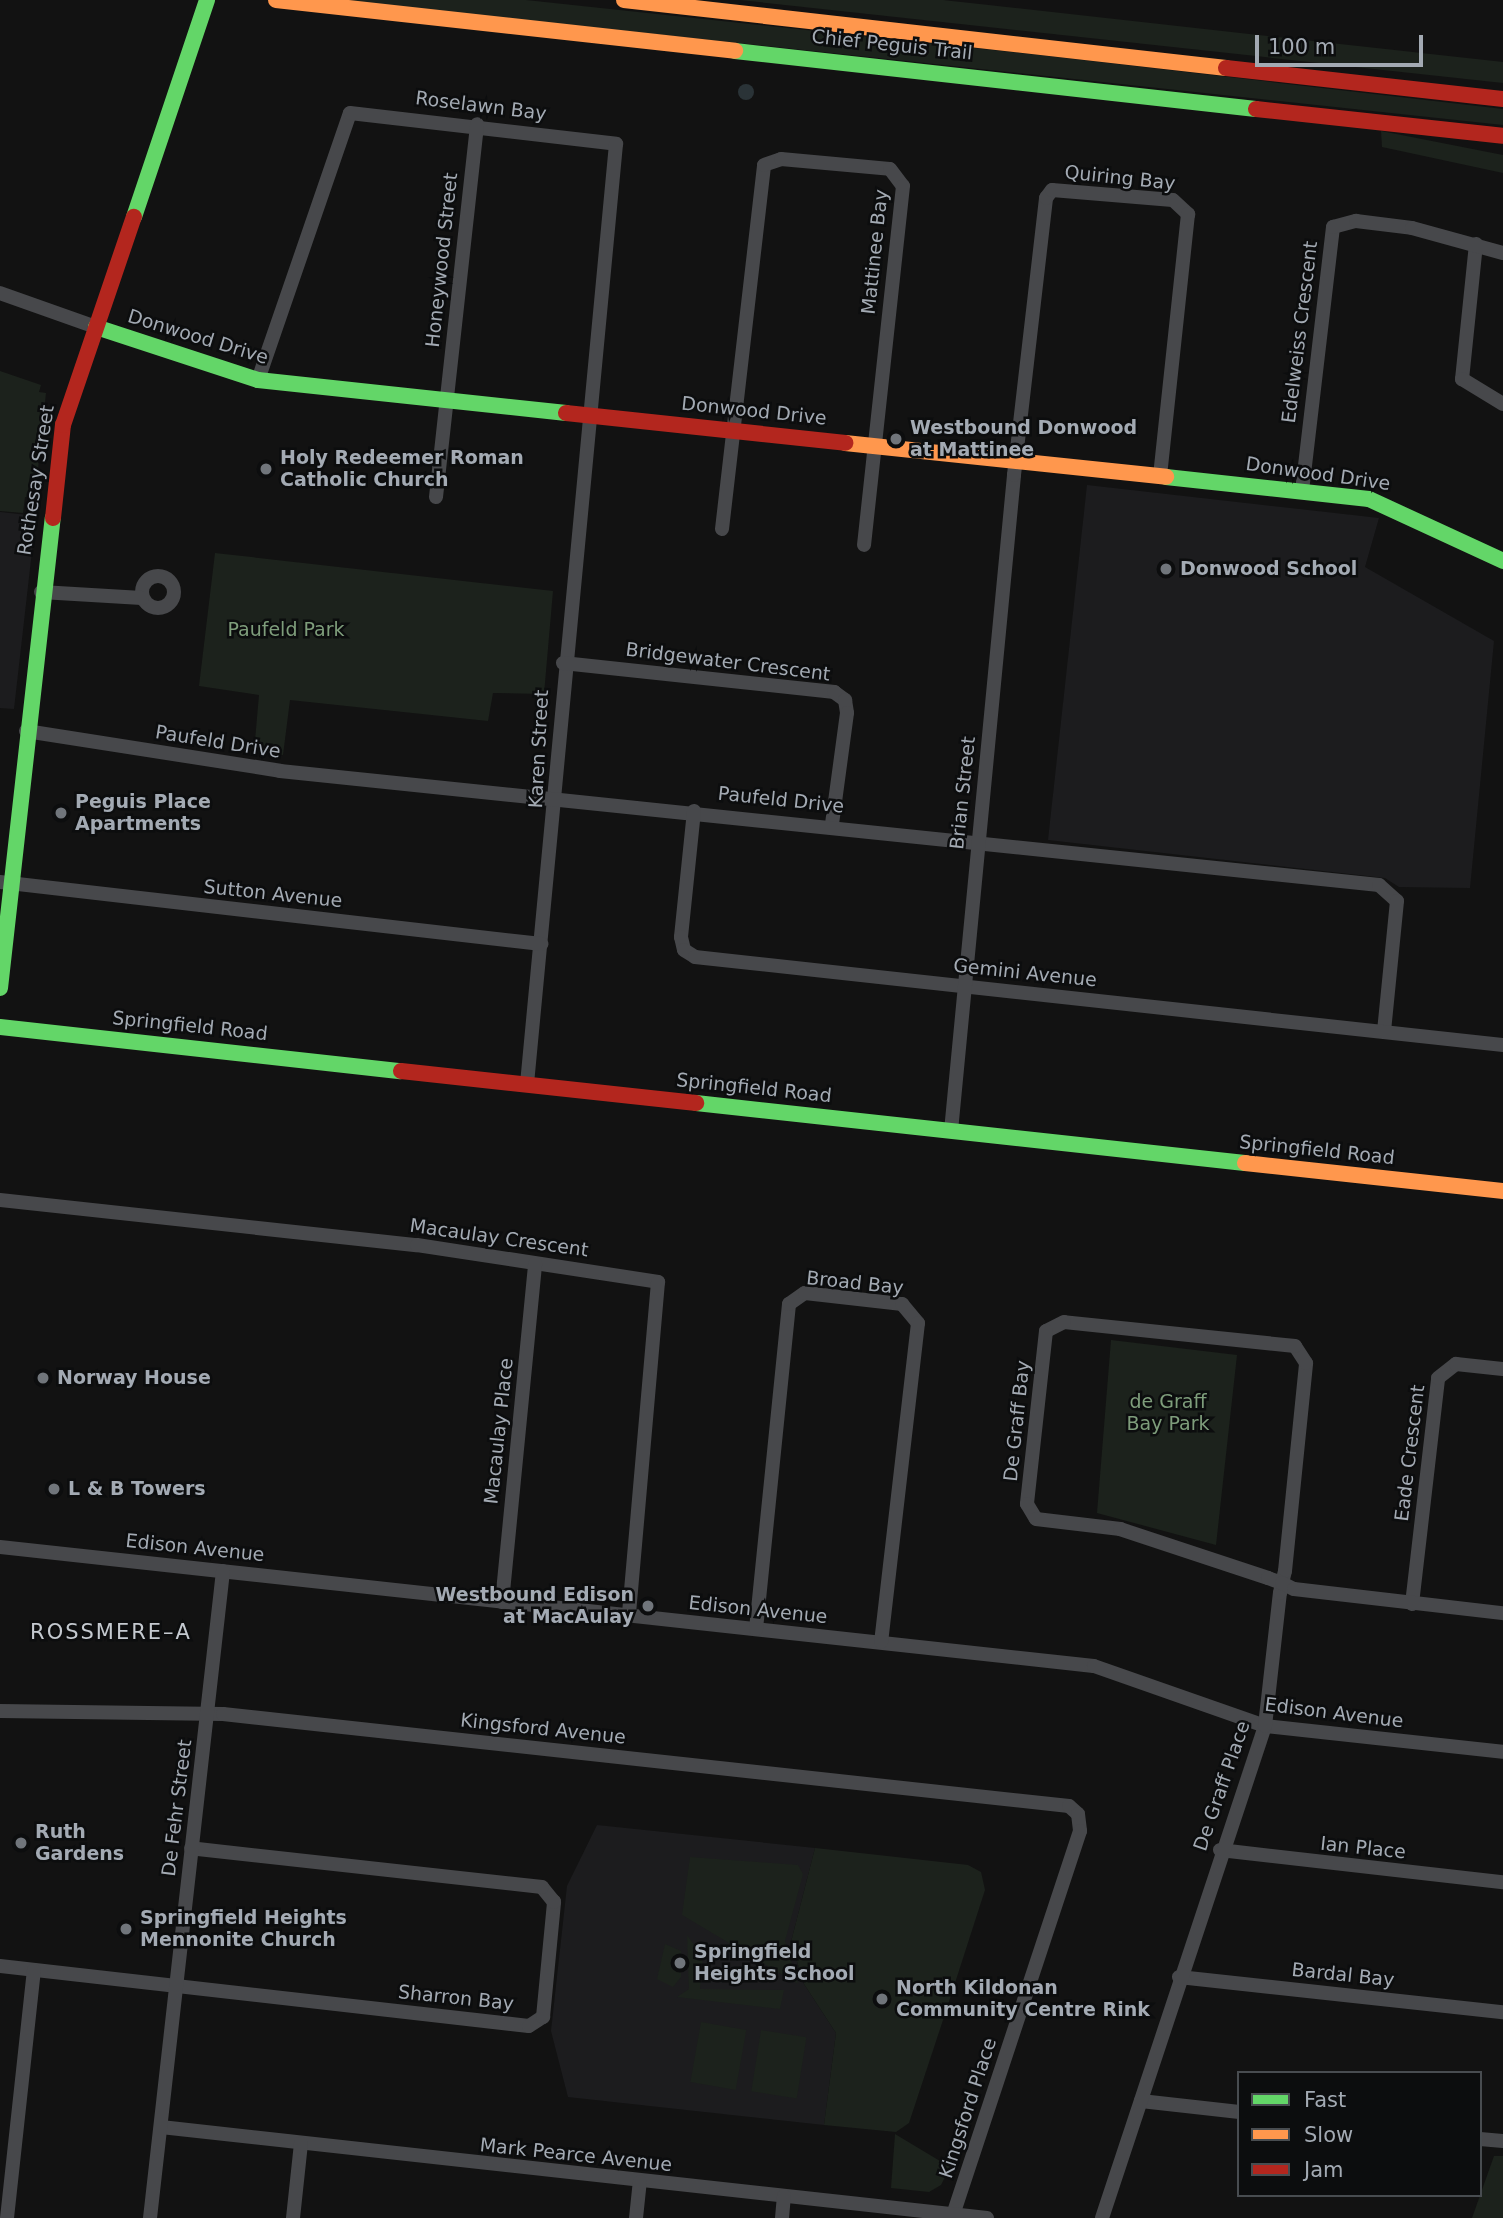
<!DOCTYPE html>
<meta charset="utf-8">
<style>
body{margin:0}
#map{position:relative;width:1503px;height:2218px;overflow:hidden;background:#121212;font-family:"DejaVu Sans",sans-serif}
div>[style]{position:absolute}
.built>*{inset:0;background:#1c1c1e}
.green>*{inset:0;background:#1c221c;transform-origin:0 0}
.water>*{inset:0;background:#2a3337}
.round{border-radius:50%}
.street>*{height:14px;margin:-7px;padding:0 7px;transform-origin:7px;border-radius:7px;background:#47484b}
.street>.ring{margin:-7px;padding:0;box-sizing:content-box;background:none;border:14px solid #47484b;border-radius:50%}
.fast>*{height:16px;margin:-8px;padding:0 8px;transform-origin:8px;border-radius:8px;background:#63d668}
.slow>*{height:16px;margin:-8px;padding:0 8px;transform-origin:8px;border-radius:8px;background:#ff974d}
.jam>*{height:16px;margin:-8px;padding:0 8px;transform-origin:8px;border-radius:8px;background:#b3261e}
.dots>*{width:19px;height:19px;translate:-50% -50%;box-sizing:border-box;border:4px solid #0c0d0e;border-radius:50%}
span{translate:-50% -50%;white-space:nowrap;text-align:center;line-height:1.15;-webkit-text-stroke:5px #0c0d0e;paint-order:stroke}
.street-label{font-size:19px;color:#a3aab3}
.poi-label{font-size:19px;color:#a3aab3;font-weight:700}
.left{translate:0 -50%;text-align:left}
.right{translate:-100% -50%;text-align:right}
.park-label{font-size:19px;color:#7e9d7b}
.neighbourhood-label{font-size:21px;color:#c4c9cf;letter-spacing:2px}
.legend{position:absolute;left:1237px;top:2071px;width:245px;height:126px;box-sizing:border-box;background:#0c0d0e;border:2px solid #484c50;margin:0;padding:9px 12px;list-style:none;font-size:21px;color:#a3aab3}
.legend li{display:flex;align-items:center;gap:14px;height:35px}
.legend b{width:35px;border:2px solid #484c50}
.scale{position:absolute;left:1255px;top:35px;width:168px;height:32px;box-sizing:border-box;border:4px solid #a3aab3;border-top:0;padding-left:9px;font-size:21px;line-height:24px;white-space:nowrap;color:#a3aab3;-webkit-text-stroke:5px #0c0d0e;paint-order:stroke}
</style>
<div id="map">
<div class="built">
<div style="clip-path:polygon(1087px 485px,1379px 518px,1365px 567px,1494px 641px,1470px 888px,1399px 887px,1385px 878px,1048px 840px)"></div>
<div style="clip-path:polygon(0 512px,36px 516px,14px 709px,0 708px)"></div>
<div style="clip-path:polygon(597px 1825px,815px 1848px,791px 1942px,804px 1984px,836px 2033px,824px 2125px,568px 2097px,551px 2031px,567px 1886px)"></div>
</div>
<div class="green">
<div style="clip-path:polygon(338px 0,526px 0,1039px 55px,1503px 109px,1503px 125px)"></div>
<div style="clip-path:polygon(740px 0,943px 0,1503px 62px,1503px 83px)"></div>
<div style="clip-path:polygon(1381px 131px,1503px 155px,1503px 173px,1382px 147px)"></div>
<div style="clip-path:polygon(0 371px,41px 385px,39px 392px,46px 393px,35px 498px,25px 497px,23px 513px,0 511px)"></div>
<div style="clip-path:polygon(215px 553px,553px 591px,544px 694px,493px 693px,488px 721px,290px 700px,283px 755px,254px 752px,259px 695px,199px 686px)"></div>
<div style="clip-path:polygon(1111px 1340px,1237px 1355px,1216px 1545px,1097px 1513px)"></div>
<div style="clip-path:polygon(815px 1848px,968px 1865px,981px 1872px,985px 1890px,945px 2014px,909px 2123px,896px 2132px,824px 2125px,836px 2033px,804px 1984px,791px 1942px)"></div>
<div style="clip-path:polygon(690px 1857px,798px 1865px,803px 1874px,785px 1941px,798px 1984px,682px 1915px)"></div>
<div style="clip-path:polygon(687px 1935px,703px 1957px,700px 1989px,784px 1990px,780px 2009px,677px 1997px,689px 1989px)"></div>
<div style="clip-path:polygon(665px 1944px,681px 1951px,681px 1977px,673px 1987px,657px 1979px)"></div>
<div style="left:701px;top:2022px;width:46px;height:61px;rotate:10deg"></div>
<div style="left:761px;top:2030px;width:46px;height:62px;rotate:9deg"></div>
<div style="clip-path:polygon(895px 2134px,950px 2167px,941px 2185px,929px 2192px,891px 2188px)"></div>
<div style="clip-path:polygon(1494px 2156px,1503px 2156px,1503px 2218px,1472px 2218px)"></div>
</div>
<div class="water">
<div class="round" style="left:738px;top:84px;width:16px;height:16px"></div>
</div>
<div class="street">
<div style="left:1476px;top:244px;width:136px;rotate:95.9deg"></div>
<div style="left:1462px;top:379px;width:48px;rotate:31.4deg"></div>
<div style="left:0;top:293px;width:102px;rotate:19.5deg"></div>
<div style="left:258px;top:380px;width:282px;rotate:-71deg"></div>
<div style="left:350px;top:113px;width:268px;rotate:6.6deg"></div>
<div style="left:616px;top:144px;width:944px;rotate:95.41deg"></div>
<div style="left:1302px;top:491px;width:266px;rotate:-83.3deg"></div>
<div style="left:1333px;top:227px;width:24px;rotate:-15deg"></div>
<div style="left:1356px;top:221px;width:56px;rotate:7.1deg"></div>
<div style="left:1412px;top:228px;width:94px;rotate:15.4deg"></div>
<div style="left:436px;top:497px;width:375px;rotate:-83.7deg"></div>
<div style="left:722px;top:529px;width:366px;rotate:-83.4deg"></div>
<div style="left:764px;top:165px;width:18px;rotate:-19deg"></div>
<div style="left:781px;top:159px;width:109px;rotate:5.2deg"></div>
<div style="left:890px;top:169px;width:21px;rotate:53deg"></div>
<div style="left:903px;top:186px;width:361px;rotate:96.2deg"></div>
<div class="ring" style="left:142px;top:576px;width:18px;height:18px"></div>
<div style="left:41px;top:592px;width:101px;rotate:3.4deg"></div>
<div style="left:563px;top:663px;width:273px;rotate:6.1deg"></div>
<div style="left:834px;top:692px;width:14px;rotate:36deg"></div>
<div style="left:845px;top:700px;width:13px;rotate:81deg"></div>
<div style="left:847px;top:713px;width:112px;rotate:97.7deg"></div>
<div style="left:26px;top:731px;width:257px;rotate:8.9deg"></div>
<div style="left:280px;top:771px;width:1105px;rotate:5.92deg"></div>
<div style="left:1379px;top:885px;width:24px;rotate:42deg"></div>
<div style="left:1397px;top:901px;width:131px;rotate:95.7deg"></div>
<div style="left:694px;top:811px;width:127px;rotate:95.9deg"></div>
<div style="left:681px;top:937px;width:13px;rotate:77deg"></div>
<div style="left:684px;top:950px;width:13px;rotate:32deg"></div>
<div style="left:695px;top:957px;width:813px;rotate:6.22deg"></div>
<div style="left:0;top:882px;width:545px;rotate:6.54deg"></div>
<div style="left:951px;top:1131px;width:659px;rotate:-84.51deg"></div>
<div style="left:1014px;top:475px;width:279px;rotate:-83.4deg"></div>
<div style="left:1046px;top:198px;width:10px;rotate:-53deg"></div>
<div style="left:1052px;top:190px;width:121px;rotate:4.7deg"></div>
<div style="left:1173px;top:200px;width:21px;rotate:43deg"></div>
<div style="left:1188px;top:214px;width:263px;rotate:96.1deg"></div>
<div style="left:0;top:1200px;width:419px;rotate:6.2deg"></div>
<div style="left:417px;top:1245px;width:244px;rotate:8.7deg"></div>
<div style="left:658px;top:1282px;width:334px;rotate:95deg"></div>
<div style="left:0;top:1547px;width:1100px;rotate:6.21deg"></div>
<div style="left:1094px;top:1666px;width:181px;rotate:19.3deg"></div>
<div style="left:1265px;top:1726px;width:239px;rotate:6.2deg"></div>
<div style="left:502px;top:1602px;width:340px;rotate:-84.4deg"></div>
<div style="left:1412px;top:1604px;width:227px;rotate:-83.4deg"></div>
<div style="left:1438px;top:1378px;width:23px;rotate:-38deg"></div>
<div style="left:1456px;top:1364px;width:47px;rotate:6.1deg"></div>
<div style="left:756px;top:1629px;width:327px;rotate:-84.2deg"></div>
<div style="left:789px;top:1304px;width:19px;rotate:-35deg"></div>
<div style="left:805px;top:1293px;width:98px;rotate:6.5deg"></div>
<div style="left:902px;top:1304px;width:25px;rotate:50deg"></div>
<div style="left:918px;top:1323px;width:321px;rotate:96.6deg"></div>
<div style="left:0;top:1711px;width:223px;rotate:0.8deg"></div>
<div style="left:223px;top:1714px;width:851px;rotate:6.21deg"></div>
<div style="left:1069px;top:1806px;width:12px;rotate:42deg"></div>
<div style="left:1078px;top:1814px;width:17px;rotate:83deg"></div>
<div style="left:1080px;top:1831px;width:404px;rotate:108.3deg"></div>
<div style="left:1220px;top:1850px;width:285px;rotate:6.5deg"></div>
<div style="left:0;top:1966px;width:532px;rotate:6.47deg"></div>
<div style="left:529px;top:2026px;width:17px;rotate:-33deg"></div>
<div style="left:543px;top:2017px;width:116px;rotate:-84.5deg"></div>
<div style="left:554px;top:1902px;width:19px;rotate:-129deg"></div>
<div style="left:542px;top:1887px;width:353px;rotate:-173.7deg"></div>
<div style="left:1179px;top:1977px;width:326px;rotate:6.2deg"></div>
<div style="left:1141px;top:2101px;width:99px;rotate:6.4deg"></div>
<div style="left:161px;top:2127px;width:831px;rotate:6.29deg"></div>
<div style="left:1480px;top:2139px;width:23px;rotate:5deg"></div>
<div style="left:7px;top:2218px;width:249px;rotate:-83.8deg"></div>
<div style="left:150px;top:2218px;width:651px;rotate:-83.56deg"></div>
<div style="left:293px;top:2218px;width:75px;rotate:-83.9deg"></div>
<div style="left:636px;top:2218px;width:36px;rotate:-84deg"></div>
<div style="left:782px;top:2218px;width:22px;rotate:-85deg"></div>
<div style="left:1102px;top:2218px;width:518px;rotate:-71.67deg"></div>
<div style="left:1265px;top:1726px;width:134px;rotate:-83.6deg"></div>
<div style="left:1280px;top:1593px;width:10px;rotate:-79deg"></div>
<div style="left:1282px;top:1583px;width:12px;rotate:-76deg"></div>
<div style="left:1285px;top:1571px;width:209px;rotate:-84.2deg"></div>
<div style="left:1306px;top:1363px;width:20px;rotate:-123deg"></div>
<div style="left:1295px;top:1346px;width:232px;rotate:-174.1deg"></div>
<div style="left:1064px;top:1322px;width:20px;rotate:153deg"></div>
<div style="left:1046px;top:1331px;width:174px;rotate:96.3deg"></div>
<div style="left:1027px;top:1504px;width:17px;rotate:59deg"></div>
<div style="left:1036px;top:1519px;width:85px;rotate:6.8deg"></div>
<div style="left:1120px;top:1529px;width:156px;rotate:18.3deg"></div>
<div style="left:1268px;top:1578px;width:15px;rotate:20deg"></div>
<div style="left:1282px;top:1583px;width:13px;rotate:27deg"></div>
<div style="left:1294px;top:1589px;width:210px;rotate:6.6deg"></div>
</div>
<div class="fast">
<div style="left:735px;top:51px;width:524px;rotate:6.35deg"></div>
<div style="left:134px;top:217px;width:229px;rotate:-71.4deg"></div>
<div style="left:96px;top:327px;width:170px;rotate:18.1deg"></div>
<div style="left:258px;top:380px;width:310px;rotate:6.1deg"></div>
<div style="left:1166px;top:477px;width:204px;rotate:6.2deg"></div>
<div style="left:1369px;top:499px;width:148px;rotate:24.8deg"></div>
<div style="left:0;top:988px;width:473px;rotate:-83.6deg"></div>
<div style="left:0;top:1027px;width:403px;rotate:6.3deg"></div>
<div style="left:696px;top:1103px;width:552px;rotate:6.24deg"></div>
</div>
<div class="slow">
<div style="left:276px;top:0;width:462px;rotate:6.3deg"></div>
<div style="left:624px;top:0;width:606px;rotate:6.44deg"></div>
<div style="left:845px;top:443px;width:323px;rotate:6deg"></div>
<div style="left:1245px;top:1163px;width:260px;rotate:6.2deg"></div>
</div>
<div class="jam">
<div style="left:1226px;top:68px;width:279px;rotate:6.4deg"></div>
<div style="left:1256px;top:109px;width:248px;rotate:6.2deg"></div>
<div style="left:566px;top:413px;width:281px;rotate:6.1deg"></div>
<div style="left:53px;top:518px;width:94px;rotate:-83.9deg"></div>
<div style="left:63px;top:425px;width:220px;rotate:-71.2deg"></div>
<div style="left:401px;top:1071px;width:297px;rotate:6.2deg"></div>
</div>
<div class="dots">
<div style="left:896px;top:439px;background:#70757b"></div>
<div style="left:266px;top:469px;background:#70757b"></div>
<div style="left:1166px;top:569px;background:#70757b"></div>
<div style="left:61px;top:813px;background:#70757b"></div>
<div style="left:43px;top:1378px;background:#70757b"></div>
<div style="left:54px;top:1489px;background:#70757b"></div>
<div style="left:648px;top:1606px;background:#70757b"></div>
<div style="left:21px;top:1843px;background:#70757b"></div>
<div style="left:126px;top:1929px;background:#70757b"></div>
<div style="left:680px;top:1963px;background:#70757b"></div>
<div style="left:882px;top:1999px;background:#70757b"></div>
</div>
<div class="street-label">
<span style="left:892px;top:45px;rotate:6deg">Chief Peguis Trail</span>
<span style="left:481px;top:106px;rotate:7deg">Roselawn Bay</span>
<span style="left:1120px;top:178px;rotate:6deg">Quiring Bay</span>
<span style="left:875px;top:252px;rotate:-84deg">Mattinee Bay</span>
<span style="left:442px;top:260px;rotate:-84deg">Honeywood Street</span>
<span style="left:1300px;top:332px;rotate:-83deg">Edelweiss Crescent</span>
<span style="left:198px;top:337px;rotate:17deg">Donwood Drive</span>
<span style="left:754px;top:411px;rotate:6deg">Donwood Drive</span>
<span style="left:1318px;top:474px;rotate:8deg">Donwood Drive</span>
<span style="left:36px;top:480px;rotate:-81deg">Rothesay Street</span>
<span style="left:728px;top:662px;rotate:7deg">Bridgewater Crescent</span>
<span style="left:218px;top:742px;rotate:9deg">Paufeld Drive</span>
<span style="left:539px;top:749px;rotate:-87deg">Karen Street</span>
<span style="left:963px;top:793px;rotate:-84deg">Brian Street</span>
<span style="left:781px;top:800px;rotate:6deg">Paufeld Drive</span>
<span style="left:273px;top:894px;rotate:6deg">Sutton Avenue</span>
<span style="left:1025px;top:973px;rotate:6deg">Gemini Avenue</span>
<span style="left:190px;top:1026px;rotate:6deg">Springfield Road</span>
<span style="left:754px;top:1088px;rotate:6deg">Springfield Road</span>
<span style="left:1317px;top:1150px;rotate:6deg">Springfield Road</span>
<span style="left:499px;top:1238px;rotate:8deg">Macaulay Crescent</span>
<span style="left:855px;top:1283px;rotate:6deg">Broad Bay</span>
<span style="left:1017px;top:1421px;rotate:-84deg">De Graff Bay</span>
<span style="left:499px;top:1431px;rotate:-84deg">Macaulay Place</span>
<span style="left:1410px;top:1453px;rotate:-83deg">Eade Crescent</span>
<span style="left:195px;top:1548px;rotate:6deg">Edison Avenue</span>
<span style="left:758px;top:1610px;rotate:6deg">Edison Avenue</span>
<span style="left:1334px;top:1713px;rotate:7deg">Edison Avenue</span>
<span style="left:543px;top:1729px;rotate:6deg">Kingsford Avenue</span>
<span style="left:1222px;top:1786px;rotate:-71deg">De Graff Place</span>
<span style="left:177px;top:1808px;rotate:-83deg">De Fehr Street</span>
<span style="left:1363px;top:1848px;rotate:6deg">Ian Place</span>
<span style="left:1343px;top:1975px;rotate:6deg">Bardal Bay</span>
<span style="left:456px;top:1998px;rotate:6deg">Sharron Bay</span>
<span style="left:968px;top:2108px;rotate:-72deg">Kingsford Place</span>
<span style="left:576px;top:2155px;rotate:6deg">Mark Pearce Avenue</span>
</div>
<div class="poi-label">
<span class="left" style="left:910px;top:439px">Westbound Donwood<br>at Mattinee</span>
<span class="left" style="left:280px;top:469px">Holy Redeemer Roman<br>Catholic Church</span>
<span class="left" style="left:1180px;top:569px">Donwood School</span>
<span class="left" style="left:75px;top:813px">Peguis Place<br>Apartments</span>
<span class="left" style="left:57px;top:1378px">Norway House</span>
<span class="left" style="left:68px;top:1489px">L &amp; B Towers</span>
<span class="right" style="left:634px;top:1606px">Westbound Edison<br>at MacAulay</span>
<span class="left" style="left:35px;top:1843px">Ruth<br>Gardens</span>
<span class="left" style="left:140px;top:1929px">Springfield Heights<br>Mennonite Church</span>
<span class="left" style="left:694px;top:1963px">Springfield<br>Heights School</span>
<span class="left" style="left:896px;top:1999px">North Kildonan<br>Community Centre Rink</span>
</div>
<div class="park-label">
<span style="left:286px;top:630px">Paufeld Park</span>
<span style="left:1168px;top:1413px">de Graff<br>Bay Park</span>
</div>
<div class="neighbourhood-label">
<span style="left:111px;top:1632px">ROSSMERE–A</span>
</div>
<ul class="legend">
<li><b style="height:9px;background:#63d668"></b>Fast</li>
<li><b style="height:9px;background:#ff974d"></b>Slow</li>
<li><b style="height:9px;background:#b3261e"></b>Jam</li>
</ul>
<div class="scale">100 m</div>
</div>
